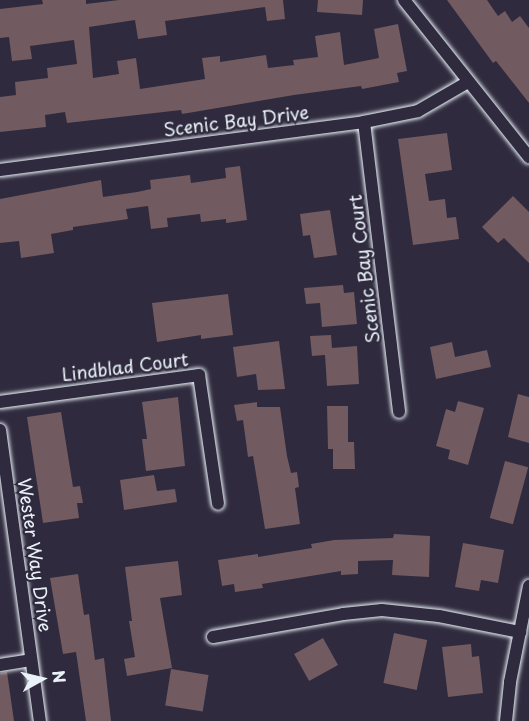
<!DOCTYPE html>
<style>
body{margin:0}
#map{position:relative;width:529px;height:721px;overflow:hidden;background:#2f2a3d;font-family:"Playpen Sans",sans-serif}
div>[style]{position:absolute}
.building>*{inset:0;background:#715a60;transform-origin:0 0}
.roads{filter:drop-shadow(0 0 2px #e8f1f8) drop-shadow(0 0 2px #e8f1f8)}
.minor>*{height:12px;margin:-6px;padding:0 6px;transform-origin:6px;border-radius:6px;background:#2f2a3d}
span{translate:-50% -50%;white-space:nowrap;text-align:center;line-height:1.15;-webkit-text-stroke:4.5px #2f2a3d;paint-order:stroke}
.street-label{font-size:18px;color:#e8f1f8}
.north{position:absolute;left:12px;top:649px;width:60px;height:60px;-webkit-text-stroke:4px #2f2a3d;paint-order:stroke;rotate:82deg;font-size:16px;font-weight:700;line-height:24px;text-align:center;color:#e8f1f8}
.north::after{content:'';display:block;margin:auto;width:21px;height:27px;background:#e8f1f8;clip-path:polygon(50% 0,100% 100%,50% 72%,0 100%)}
</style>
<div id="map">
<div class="building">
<div style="clip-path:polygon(42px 0,86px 0,86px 4px,119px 0,283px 0,285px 19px,267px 21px,265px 7px,230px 12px,165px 21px,167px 35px,138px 39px,135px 20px,89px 27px,93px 78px,119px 74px,117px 61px,136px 58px,140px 89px,205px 79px,202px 58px,220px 56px,220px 62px,266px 55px,268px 68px,294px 65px,293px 60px,318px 57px,315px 36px,340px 32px,344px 65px,379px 58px,374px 29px,398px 24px,407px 71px,397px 73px,399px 82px,362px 89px,361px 86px,294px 95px,182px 114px,181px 110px,67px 123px,65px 112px,45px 115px,46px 127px,0 132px,0 97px,16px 95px,15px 82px,48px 78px,47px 68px,77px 64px,74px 40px,30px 46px,32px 59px,12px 61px,9px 37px,0 38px,0 9px,43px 4px)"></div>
<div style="clip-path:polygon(318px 0,363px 0,362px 15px,317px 12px)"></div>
<div style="clip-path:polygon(447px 0,487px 0,498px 16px,505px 11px,512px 22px,520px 16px,529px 28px,529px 103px,496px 61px,493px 63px)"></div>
<div style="clip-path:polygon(447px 133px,452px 170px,425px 174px,429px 201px,445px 199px,447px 218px,456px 217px,459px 239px,413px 245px,398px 139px)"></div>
<div style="clip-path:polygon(240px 166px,247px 220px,226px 223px,226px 219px,201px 222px,200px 214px,167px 218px,168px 227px,151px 229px,148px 206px,126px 209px,128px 219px,73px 227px,73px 230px,51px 234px,54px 253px,21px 258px,19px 241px,0 243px,0 199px,101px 180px,103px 197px,137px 192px,151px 189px,150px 180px,190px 175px,191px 183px,226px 178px,225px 168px)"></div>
<div style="clip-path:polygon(513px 196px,529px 212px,529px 263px,504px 238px,498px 243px,482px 227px)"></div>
<div style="clip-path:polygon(330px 210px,337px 255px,314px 258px,310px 235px,303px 236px,300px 214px)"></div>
<div style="clip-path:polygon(343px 285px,344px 293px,354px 292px,357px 324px,322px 327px,320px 303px,306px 304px,304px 288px)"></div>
<div style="clip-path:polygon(228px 294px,233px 335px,201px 339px,201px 335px,157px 342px,152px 303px)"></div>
<div style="clip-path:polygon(331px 335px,332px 348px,357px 346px,359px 384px,327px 386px,325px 355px,312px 356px,310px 336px)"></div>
<div style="clip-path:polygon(279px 341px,285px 389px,258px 390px,256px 374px,237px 377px,233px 347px)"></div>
<div style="clip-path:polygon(452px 342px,455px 357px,487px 350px,491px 367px,436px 379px,430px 347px)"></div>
<div style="clip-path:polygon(518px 394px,529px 397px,529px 443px,508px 437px)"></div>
<div style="clip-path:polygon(178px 397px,185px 466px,146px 471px,142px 439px,147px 439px,142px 402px)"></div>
<div style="clip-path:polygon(458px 401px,484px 408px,468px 465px,448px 459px,450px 450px,436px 446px,446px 409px,455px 412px)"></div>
<div style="clip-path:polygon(257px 402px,257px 407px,280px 407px,287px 456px,291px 473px,297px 472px,299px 487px,295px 488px,300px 524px,265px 529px,253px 456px,248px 457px,243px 420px,237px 421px,234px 405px)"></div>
<div style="clip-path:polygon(327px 406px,348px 406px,348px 442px,354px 442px,355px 469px,333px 469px,333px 449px,328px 449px)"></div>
<div style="clip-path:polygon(61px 412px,73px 487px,80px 486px,83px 503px,77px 503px,79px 518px,43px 523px,27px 417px)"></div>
<div style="left:505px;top:461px;width:24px;height:59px;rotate:15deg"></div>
<div style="clip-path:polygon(154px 475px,157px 491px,175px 489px,177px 502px,124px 510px,120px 480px)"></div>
<div style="clip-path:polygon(394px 534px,430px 536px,429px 577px,392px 575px,393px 560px,358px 561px,358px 574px,341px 575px,341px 571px,262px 584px,263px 588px,235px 592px,234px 584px,222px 586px,218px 560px,258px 554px,258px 557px,312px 548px,311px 544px,334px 540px,393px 538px)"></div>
<div style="clip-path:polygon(463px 543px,504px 550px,498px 583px,481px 580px,479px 591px,455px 587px)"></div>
<div style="clip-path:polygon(178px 561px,182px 595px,160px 598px,172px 668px,127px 676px,124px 659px,135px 657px,129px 621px,132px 621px,125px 567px)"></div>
<div style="clip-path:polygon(78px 574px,84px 615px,89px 614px,95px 660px,104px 658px,111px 721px,86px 721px,76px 652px,63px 654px,50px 578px)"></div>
<div style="left:394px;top:633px;width:34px;height:51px;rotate:12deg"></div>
<div style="left:323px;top:638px;width:31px;height:33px;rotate:61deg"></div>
<div style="clip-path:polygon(471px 644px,472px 657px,479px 656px,483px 693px,448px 697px,442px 647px)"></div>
<div style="left:171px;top:669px;width:38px;height:37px;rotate:9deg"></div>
<div style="clip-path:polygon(7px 672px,14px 721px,0 721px,0 673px)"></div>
</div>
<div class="roads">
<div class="minor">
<div style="left:404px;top:0;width:201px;rotate:51.5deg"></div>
<div style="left:364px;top:122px;width:292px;rotate:83.1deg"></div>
<div style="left:0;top:170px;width:367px;rotate:-7.5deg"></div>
<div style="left:364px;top:122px;width:55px;rotate:-11.5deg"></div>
<div style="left:418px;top:111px;width:58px;rotate:-30.1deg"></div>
<div style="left:0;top:402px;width:201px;rotate:-7.7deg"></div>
<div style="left:199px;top:375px;width:130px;rotate:81.6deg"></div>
<div style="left:0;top:430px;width:294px;rotate:82.2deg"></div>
<div style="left:213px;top:637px;width:132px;rotate:-10deg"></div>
<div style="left:343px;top:614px;width:39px;rotate:-6deg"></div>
<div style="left:382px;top:610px;width:57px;rotate:6deg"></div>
<div style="left:439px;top:616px;width:83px;rotate:11.2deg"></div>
<div style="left:0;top:665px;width:31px;rotate:-9deg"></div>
<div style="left:506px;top:721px;width:39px;rotate:-84deg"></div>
<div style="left:510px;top:682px;width:98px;rotate:-78.8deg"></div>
</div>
</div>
<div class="street-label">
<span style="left:236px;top:121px;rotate:-7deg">Scenic Bay Drive</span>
<span style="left:364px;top:269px;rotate:-97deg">Scenic Bay Court</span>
<span style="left:125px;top:367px;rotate:-7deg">Lindblad Court</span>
<span style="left:35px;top:555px;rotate:82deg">Wester Way Drive</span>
</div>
<div class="north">N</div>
</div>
